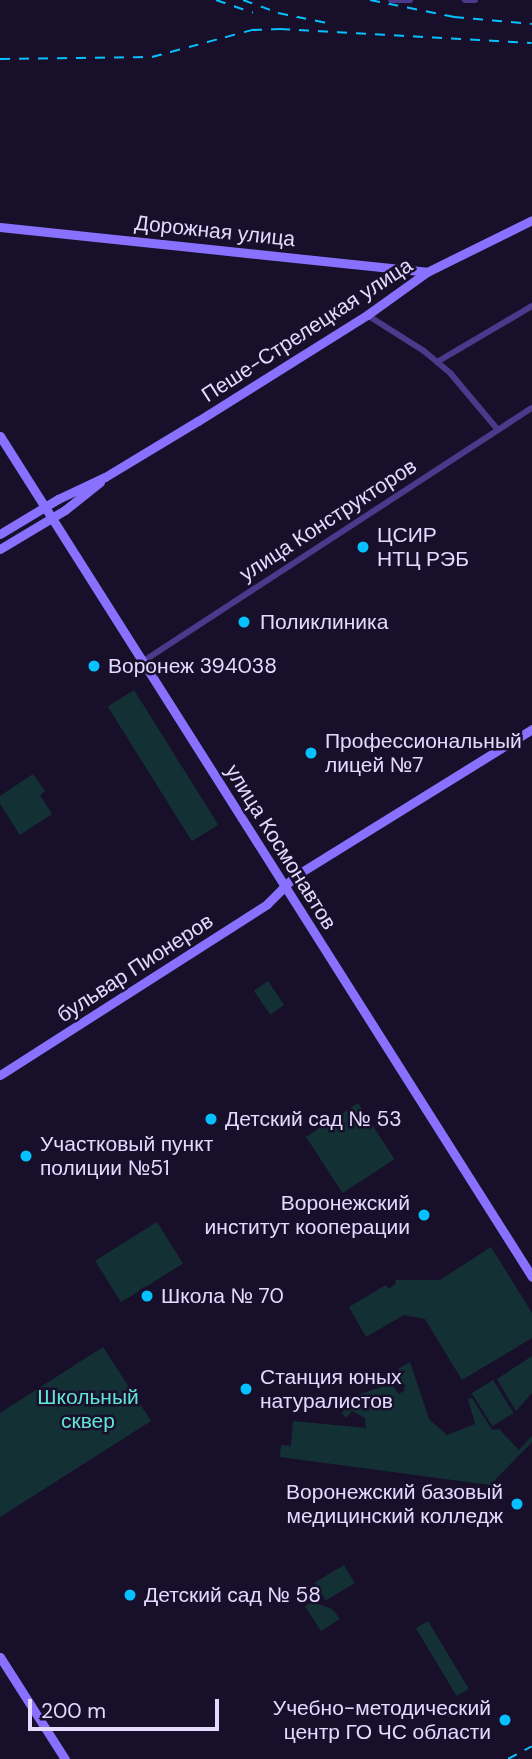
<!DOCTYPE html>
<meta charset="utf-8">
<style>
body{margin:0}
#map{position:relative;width:532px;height:1759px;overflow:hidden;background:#18102b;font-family:"DM Sans",sans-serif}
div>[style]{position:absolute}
.green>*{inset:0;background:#133135;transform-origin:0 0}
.street>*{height:6px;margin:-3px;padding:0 3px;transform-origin:3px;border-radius:3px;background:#493a8b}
.secondary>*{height:9px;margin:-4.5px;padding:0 4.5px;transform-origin:4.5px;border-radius:4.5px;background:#8971ff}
.rail>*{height:2px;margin-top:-1px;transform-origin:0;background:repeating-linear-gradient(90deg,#06c1ff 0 10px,transparent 0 19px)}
.dots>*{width:19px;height:19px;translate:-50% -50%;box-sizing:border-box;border:4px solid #18102b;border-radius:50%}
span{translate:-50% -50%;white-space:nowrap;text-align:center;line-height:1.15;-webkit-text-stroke:5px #18102b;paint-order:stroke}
.street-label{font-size:21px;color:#e3daff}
.poi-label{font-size:21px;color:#e3daff}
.left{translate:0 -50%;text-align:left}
.right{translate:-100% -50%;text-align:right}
.park-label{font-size:21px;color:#60e4d7}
.scale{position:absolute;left:28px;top:1699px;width:191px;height:32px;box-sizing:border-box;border:4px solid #e3daff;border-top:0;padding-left:9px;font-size:21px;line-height:24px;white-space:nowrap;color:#e3daff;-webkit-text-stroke:5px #18102b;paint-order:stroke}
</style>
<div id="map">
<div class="green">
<div style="left:134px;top:690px;width:159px;height:31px;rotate:58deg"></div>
<div style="clip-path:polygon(33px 774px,45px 791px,40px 795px,52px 814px,20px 835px,0 804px,0 796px)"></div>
<div style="left:268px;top:981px;width:29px;height:17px;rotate:56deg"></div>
<div style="left:358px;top:1103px;width:67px;height:62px;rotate:57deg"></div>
<div style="left:157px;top:1222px;width:49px;height:73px;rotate:58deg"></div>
<div style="clip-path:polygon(491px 1247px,532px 1313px,532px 1338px,462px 1380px,425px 1319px,404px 1315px,366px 1337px,349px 1307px,386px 1285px,388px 1289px,396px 1284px,395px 1280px,440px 1280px)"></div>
<div style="clip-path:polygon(103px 1347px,151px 1421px,0 1517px,0 1413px)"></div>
<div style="clip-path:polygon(532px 1356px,532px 1393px,516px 1411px,497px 1379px)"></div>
<div style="clip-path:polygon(410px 1362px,429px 1419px,447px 1435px,475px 1424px,468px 1399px,472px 1398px,492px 1430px,499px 1429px,519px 1450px,532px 1436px,532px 1442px,490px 1485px,280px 1457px,281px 1445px,291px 1446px,293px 1421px,366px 1428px,365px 1418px,352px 1411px,346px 1418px,342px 1413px,351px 1397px,391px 1384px,399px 1394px,405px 1390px,398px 1369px)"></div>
<div style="left:493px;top:1380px;width:39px;height:25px;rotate:58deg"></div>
<div style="left:344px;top:1565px;width:21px;height:34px;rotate:59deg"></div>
<div style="clip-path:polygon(312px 1602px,332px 1609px,340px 1619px,321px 1631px,305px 1606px)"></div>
<div style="left:428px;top:1621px;width:79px;height:14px;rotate:59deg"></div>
</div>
<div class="street">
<div style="left:391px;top:0;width:19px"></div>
<div style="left:465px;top:0;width:10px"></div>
<div style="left:367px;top:315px;width:67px;rotate:32.3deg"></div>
<div style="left:424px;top:351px;width:35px;rotate:40deg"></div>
<div style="left:451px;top:374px;width:73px;rotate:50deg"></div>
<div style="left:437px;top:362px;width:110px;rotate:-30.5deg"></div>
<div style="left:142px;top:662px;width:465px;rotate:-33.1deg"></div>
</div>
<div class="secondary">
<div style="left:0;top:227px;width:429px;rotate:6deg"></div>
<div style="left:0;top:436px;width:995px;rotate:57.68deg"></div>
<div style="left:0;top:534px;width:68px;rotate:-31.1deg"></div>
<div style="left:58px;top:499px;width:52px;rotate:-25.1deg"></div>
<div style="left:105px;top:477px;width:109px;rotate:-31.1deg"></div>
<div style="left:198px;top:421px;width:199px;rotate:-32.1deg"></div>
<div style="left:367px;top:315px;width:74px;rotate:-35.6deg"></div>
<div style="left:427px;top:272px;width:117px;rotate:-26.3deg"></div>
<div style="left:0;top:549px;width:76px;rotate:-31deg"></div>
<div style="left:65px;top:510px;width:45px;rotate:-38.7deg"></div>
<div style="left:0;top:1075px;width:317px;rotate:-32.6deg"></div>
<div style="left:267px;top:904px;width:40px;rotate:-45deg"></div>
<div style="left:295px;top:876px;width:279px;rotate:-31.8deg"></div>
<div style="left:0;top:1657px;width:121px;rotate:57.5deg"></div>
</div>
<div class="rail">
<div style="left:216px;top:0;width:39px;rotate:19deg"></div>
<div style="left:243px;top:0;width:37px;rotate:20deg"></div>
<div style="left:278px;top:13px;width:50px;rotate:11.5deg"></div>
<div style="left:370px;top:0;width:86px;rotate:11.4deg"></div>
<div style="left:454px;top:17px;width:78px;rotate:5.1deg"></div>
<div style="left:0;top:59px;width:152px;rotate:-0.8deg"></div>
<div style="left:152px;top:57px;width:104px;rotate:-15.1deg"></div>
<div style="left:252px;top:30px;width:28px;rotate:-2deg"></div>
<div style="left:280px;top:29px;width:252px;rotate:3.2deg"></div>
<div style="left:508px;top:1759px;width:27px;rotate:-28deg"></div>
</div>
<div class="dots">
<div style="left:363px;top:547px;background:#06c1ff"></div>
<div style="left:244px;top:622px;background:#06c1ff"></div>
<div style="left:94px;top:666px;background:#06c1ff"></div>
<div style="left:311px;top:753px;background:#06c1ff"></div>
<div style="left:211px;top:1119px;background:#06c1ff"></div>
<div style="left:26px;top:1156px;background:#06c1ff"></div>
<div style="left:424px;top:1215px;background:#06c1ff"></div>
<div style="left:147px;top:1296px;background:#06c1ff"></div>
<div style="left:246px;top:1389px;background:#06c1ff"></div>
<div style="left:517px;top:1504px;background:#06c1ff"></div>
<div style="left:130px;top:1595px;background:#06c1ff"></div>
<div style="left:505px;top:1720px;background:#06c1ff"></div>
</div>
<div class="street-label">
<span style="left:215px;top:231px;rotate:6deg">Дорожная улица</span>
<span style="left:307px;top:330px;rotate:-33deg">Пеше-Стрелецкая улица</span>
<span style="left:328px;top:520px;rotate:-33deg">улица Конструкторов</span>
<span style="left:281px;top:847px;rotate:58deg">улица Космонавтов</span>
<span style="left:135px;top:968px;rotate:-33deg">бульвар Пионеров</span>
</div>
<div class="poi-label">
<span class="left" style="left:377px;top:547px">ЦСИР<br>НТЦ РЭБ</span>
<span class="left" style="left:260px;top:622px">Поликлиника</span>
<span class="left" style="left:108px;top:666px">Воронеж 394038</span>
<span class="left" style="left:325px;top:753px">Профессиональный<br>лицей №7</span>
<span class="left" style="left:225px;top:1119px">Детский сад № 53</span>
<span class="left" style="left:40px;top:1156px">Участковый пункт<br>полиции №51</span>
<span class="right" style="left:410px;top:1215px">Воронежский<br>институт кооперации</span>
<span class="left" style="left:161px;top:1296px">Школа № 70</span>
<span class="left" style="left:260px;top:1389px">Станция юных<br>натуралистов</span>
<span class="right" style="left:503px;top:1504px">Воронежский базовый<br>медицинский колледж</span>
<span class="left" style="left:144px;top:1595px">Детский сад № 58</span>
<span class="right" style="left:491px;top:1720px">Учебно-методический<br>центр ГО ЧС области</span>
</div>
<div class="park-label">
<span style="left:88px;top:1409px">Школьный<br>сквер</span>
</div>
<div class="scale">200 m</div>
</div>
